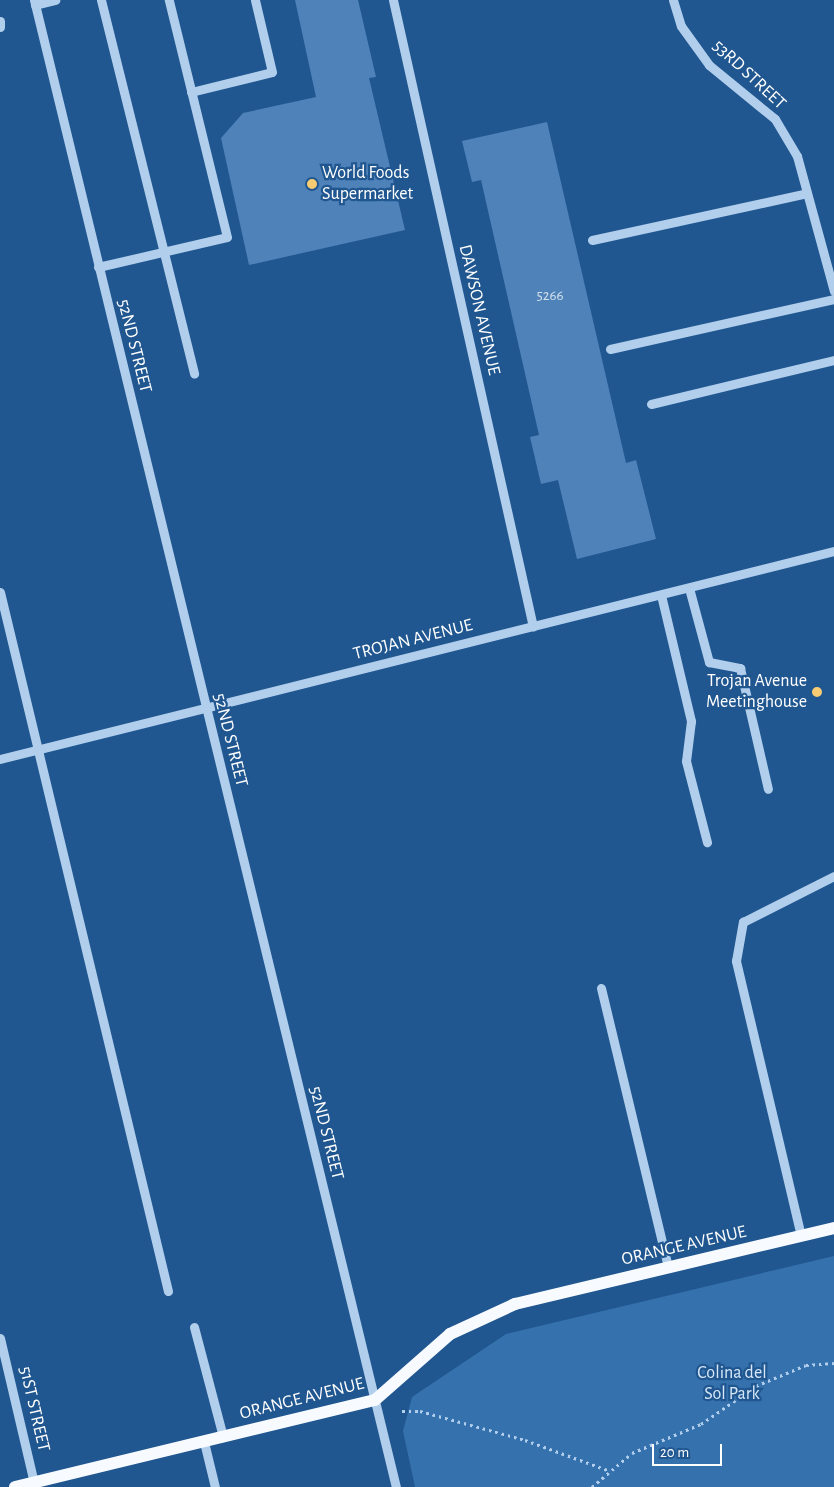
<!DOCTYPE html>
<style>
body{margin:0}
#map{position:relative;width:834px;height:1487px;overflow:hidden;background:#215790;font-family:"Alegreya Sans",sans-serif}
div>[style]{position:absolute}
.green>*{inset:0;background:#3571ad}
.building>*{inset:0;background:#4e82b8}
.path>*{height:3px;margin-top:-1.5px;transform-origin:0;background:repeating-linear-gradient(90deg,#b1cfed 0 2.5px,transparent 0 6.5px)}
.minor>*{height:9px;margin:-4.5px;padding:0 4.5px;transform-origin:4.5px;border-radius:4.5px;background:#b1cfed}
.major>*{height:12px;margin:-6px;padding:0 6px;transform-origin:6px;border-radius:6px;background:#f7fbff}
.dots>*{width:14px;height:14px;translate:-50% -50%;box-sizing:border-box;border:2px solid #215790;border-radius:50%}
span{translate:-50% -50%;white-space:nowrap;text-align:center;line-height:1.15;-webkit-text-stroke:4.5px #215790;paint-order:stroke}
.number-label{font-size:15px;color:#d3e0ed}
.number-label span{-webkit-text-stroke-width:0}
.street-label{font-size:18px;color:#fff}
.poi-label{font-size:18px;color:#fff}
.left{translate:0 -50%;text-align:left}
.right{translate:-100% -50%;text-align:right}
.park-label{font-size:18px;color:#d7e8f9}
.scale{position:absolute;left:652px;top:1444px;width:70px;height:22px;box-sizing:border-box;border:2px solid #fff;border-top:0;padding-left:6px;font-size:15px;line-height:18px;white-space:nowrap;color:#fff;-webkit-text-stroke:4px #215790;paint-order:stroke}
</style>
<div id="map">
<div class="green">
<div style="clip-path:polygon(834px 1256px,834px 1487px,415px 1487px,403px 1431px,412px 1397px,506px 1334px)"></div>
</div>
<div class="building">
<div style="clip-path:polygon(295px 0,358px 0,376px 77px,369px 78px,405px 230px,249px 265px,221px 138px,243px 113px,316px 97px)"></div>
<div style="clip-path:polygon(547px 122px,626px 463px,636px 460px,656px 539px,577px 559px,558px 480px,541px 484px,530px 437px,539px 435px,481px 180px,472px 182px,462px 141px)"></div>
</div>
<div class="path">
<div style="left:402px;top:1411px;width:18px"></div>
<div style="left:420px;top:1411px;width:109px;rotate:15.4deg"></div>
<div style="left:525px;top:1440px;width:90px;rotate:20deg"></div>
<div style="left:592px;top:1487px;width:52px;rotate:-40.4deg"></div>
<div style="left:632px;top:1453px;width:75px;rotate:-22.8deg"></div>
<div style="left:701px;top:1424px;width:67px;rotate:-34.6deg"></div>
<div style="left:756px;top:1386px;width:54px;rotate:-22.8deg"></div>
<div style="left:806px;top:1365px;width:28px;rotate:-4deg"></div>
</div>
<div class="minor">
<div style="left:34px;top:0;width:1530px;rotate:76.32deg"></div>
<div style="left:101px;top:0;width:385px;rotate:76deg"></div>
<div style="left:393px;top:0;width:642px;rotate:77.41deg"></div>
<div style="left:673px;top:0;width:27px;rotate:73deg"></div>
<div style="left:681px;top:26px;width:48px;rotate:54.3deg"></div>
<div style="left:709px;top:65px;width:85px;rotate:39.3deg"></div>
<div style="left:775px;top:119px;width:43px;rotate:59.3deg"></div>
<div style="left:797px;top:156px;width:140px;rotate:74.7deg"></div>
<div style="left:35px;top:5px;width:21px;rotate:-14deg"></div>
<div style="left:0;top:21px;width:6px;rotate:90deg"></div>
<div style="left:191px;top:92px;width:83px;rotate:-13.9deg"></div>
<div style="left:272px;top:72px;width:74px;rotate:-103.3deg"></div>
<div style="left:592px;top:240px;width:220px;rotate:-12.3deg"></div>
<div style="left:98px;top:267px;width:132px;rotate:-13.1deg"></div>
<div style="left:227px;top:237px;width:244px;rotate:-103.8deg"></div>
<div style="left:610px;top:349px;width:230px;rotate:-12.6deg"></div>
<div style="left:651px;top:404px;width:188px;rotate:-13.5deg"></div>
<div style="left:689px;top:588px;width:77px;rotate:74.9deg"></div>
<div style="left:709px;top:662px;width:32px;rotate:11deg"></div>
<div style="left:740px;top:668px;width:124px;rotate:77deg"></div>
<div style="left:0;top:592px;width:719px;rotate:76.49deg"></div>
<div style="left:661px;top:595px;width:130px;rotate:76.6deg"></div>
<div style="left:691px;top:721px;width:40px;rotate:97.1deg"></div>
<div style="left:686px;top:761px;width:84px;rotate:75.5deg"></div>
<div style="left:0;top:759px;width:860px;rotate:-14deg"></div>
<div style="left:601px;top:988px;width:288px;rotate:76.5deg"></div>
<div style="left:801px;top:1236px;width:283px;rotate:-103.3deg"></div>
<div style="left:736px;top:961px;width:40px;rotate:-80deg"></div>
<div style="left:743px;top:922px;width:102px;rotate:-26.8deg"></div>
<div style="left:194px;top:1327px;width:114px;rotate:75.2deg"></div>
<div style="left:0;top:1338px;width:153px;rotate:76.8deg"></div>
<div style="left:204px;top:1442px;width:46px;rotate:76.3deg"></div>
</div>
<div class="major">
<div style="left:15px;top:1487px;width:370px;rotate:-13.6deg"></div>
<div style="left:375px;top:1400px;width:100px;rotate:-41.3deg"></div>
<div style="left:450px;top:1334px;width:72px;rotate:-24.8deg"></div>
<div style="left:515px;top:1304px;width:328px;rotate:-13.4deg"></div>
</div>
<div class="dots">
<div style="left:312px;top:184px;background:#f9cc73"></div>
<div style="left:817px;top:692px;background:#f9cc73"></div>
</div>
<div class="number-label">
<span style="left:550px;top:296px">5266</span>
</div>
<div class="street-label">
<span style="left:749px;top:75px;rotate:43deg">53RD STREET</span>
<span style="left:479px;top:310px;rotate:77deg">DAWSON AVENUE</span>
<span style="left:134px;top:346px;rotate:76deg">52ND STREET</span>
<span style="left:413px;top:640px;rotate:-14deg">TROJAN AVENUE</span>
<span style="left:230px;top:740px;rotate:76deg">52ND STREET</span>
<span style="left:326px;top:1133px;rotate:76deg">52ND STREET</span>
<span style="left:684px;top:1246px;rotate:-13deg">ORANGE AVENUE</span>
<span style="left:302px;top:1399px;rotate:-14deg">ORANGE AVENUE</span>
<span style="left:34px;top:1409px;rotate:77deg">51ST STREET</span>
</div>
<div class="poi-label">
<span class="left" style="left:322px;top:184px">World Foods<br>Supermarket</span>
<span class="right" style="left:807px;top:692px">Trojan Avenue<br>Meetinghouse</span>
</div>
<div class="park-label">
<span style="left:732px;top:1384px">Colina del<br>Sol Park</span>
</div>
<div class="scale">20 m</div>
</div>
